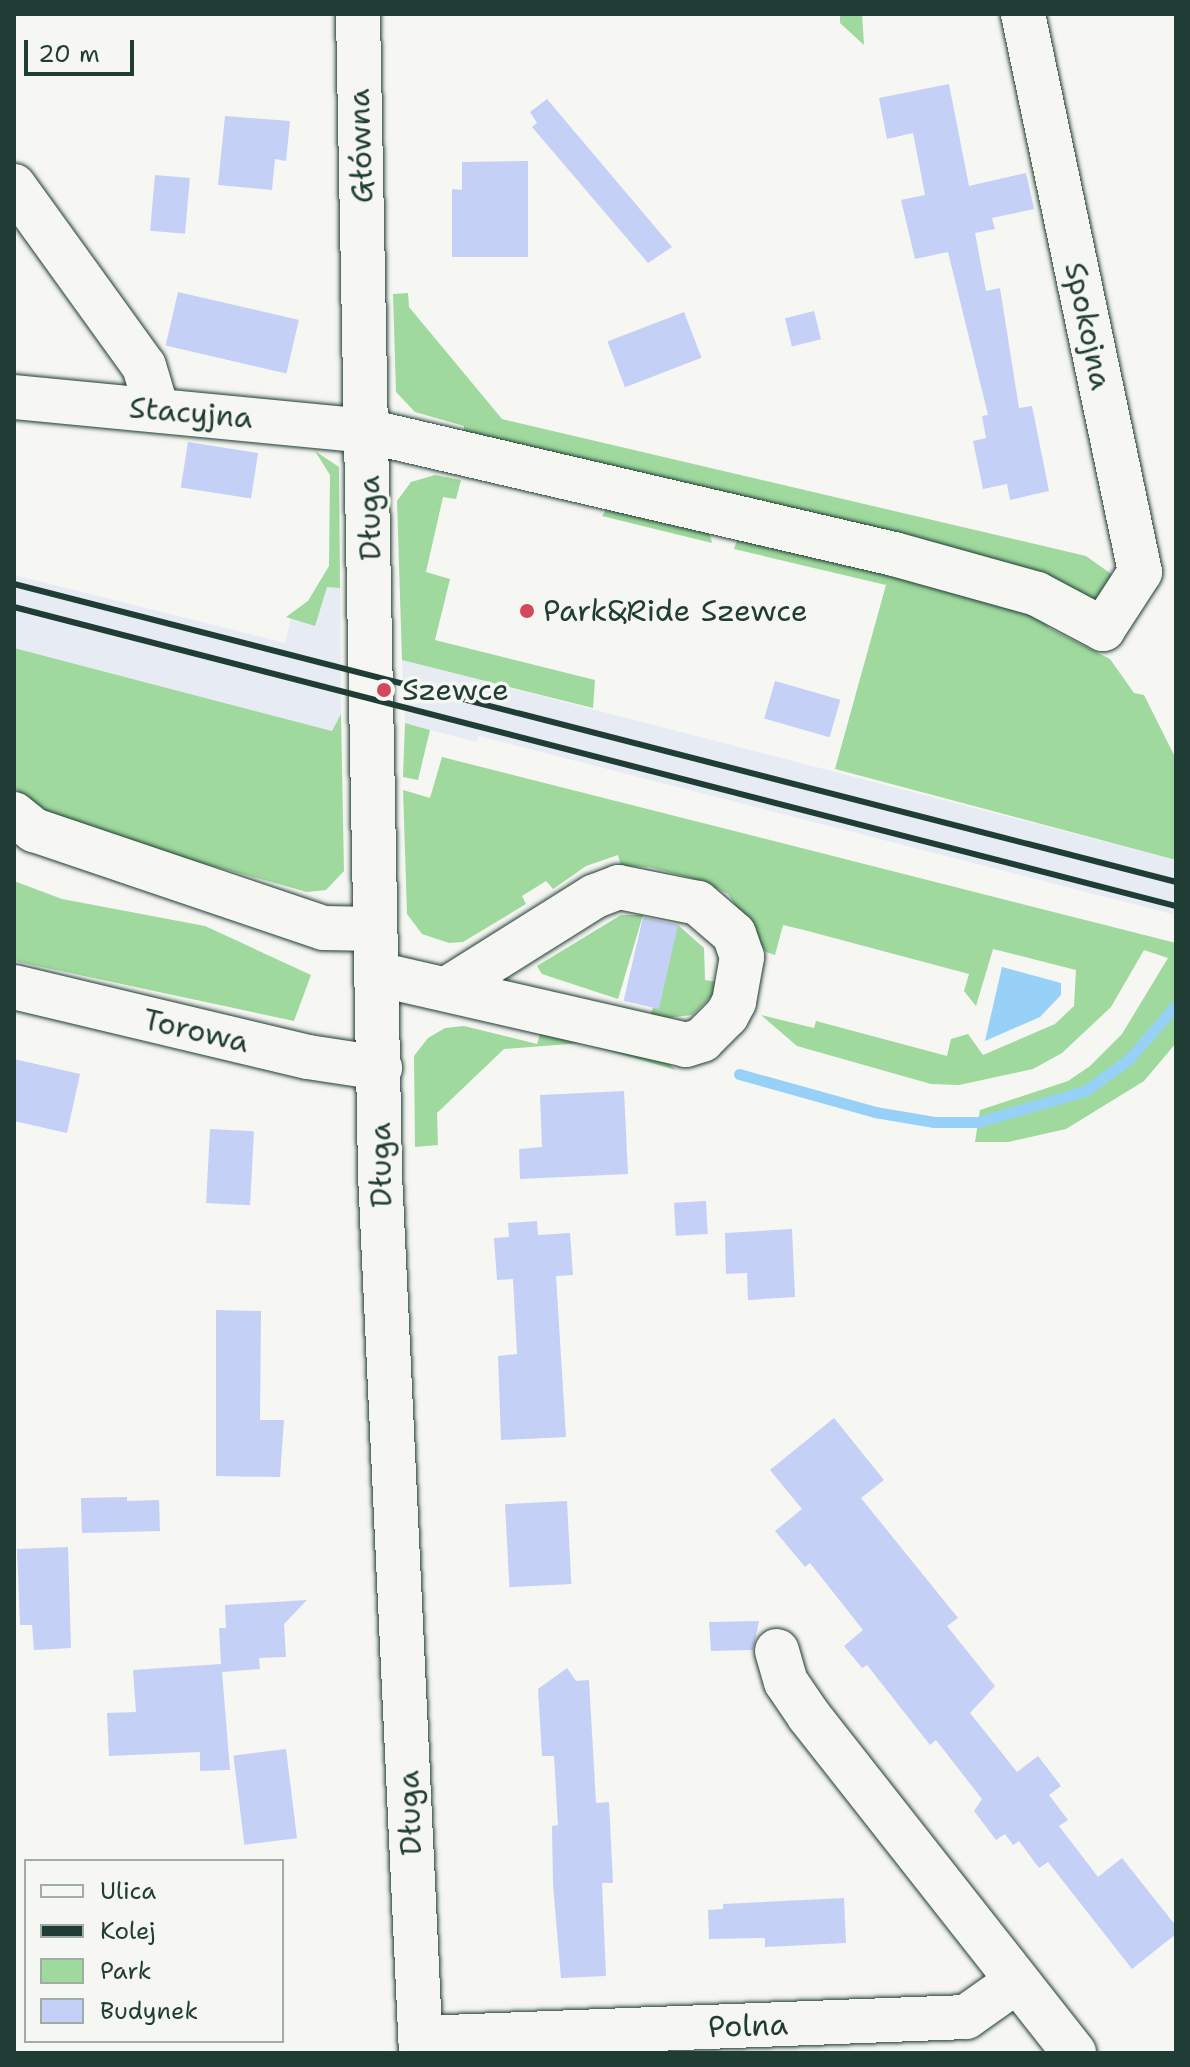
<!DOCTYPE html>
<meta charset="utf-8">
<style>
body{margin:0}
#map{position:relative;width:1190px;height:2067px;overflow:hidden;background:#f6f6f2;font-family:"Shantell Sans",sans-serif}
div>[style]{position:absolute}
.built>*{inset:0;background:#e7ebf4}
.green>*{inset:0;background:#9fd99e}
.water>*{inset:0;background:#97d1f7}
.stream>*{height:11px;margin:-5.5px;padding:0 5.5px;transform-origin:5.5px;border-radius:5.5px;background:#97d1f7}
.building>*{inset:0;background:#c5d0f7;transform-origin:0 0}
.roads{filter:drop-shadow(0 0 2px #1f3d34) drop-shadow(0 0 2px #1f3d34)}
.minor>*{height:44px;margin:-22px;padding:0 22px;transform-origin:22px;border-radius:22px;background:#f6f6f2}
.rail>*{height:6px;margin:-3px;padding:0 3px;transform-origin:3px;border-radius:3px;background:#1f3d34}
.dots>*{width:22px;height:22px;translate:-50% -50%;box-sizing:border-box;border:4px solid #f6f6f2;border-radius:50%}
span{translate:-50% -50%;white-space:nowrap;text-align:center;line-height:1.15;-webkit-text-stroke:7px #f6f6f2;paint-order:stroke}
.street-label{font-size:30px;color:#1f3d34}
.poi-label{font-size:30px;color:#1f3d34}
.left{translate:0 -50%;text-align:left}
.frame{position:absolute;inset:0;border:16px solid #1f3d34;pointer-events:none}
.legend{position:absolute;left:24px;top:1859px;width:260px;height:184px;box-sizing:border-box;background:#f6f6f2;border:2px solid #a0aca6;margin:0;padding:10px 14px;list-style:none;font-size:24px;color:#1f3d34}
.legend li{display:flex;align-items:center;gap:16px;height:40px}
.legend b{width:40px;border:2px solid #a0aca6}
.scale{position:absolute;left:24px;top:40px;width:110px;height:36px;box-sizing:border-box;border:4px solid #1f3d34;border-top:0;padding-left:10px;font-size:24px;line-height:28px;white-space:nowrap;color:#1f3d34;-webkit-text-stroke:6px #f6f6f2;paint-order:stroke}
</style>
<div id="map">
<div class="built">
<div style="clip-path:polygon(326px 571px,340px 588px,341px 714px,332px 731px,14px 648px,14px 575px,285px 643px,291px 619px,286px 617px,308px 601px)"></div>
<div style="clip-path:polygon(402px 660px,1176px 860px,1176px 915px,479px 736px,476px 742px,405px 723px)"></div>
</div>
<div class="green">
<div style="clip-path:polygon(840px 14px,862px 14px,864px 45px,840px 23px)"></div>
<div style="clip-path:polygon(408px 293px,409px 307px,502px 419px,1086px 556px,1121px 581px,1101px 614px,464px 436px,464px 426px,415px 412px,396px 392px,393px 294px)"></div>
<div style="clip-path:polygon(315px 451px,339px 467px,340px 588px,327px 587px,315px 626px,286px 617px,308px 601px,329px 566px,330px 475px)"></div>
<div style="clip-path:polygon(435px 475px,461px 480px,456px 499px,443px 497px,426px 572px,450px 579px,435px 640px,595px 680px,593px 708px,402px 660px,397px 501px,411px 482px)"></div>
<div style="clip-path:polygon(607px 508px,707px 522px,712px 543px,602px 516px)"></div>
<div style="clip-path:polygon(741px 528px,1031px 608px,1049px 628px,1110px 659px,1134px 693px,1144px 695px,1176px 759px,1176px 860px,835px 769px,886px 585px,734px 549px)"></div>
<div style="clip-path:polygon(14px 648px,332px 731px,341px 714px,344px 871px,326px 890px,307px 892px,61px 824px,14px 788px)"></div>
<div style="clip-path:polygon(405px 723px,430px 730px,418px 780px,403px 777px)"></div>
<div style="clip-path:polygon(442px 757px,1176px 943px,1176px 1043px,1144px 1081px,1066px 1129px,1008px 1142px,975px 1142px,980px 1110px,1068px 1081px,1090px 1066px,1122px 1034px,1168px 958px,1144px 950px,1111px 1007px,1062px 1053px,1033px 1069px,959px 1085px,931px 1084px,797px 1046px,761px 1015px,814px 1028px,816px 1021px,947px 1056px,951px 1039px,968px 1034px,983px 1055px,1055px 1024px,1074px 1006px,1076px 970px,993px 949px,976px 1006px,964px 991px,969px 974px,804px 930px,783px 925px,775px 955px,766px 952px,728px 894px,702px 881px,649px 867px,621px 866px,618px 855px,586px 866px,553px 889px,546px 881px,522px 896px,526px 904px,463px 942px,449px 943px,422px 934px,407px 914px,403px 790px,430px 798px)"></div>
<div style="clip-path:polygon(14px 881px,62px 899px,205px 926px,311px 975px,294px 1021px,14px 961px)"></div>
<div style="clip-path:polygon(621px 915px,643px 915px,618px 999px,542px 974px,537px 966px)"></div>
<div style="clip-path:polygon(678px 925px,704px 948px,705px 980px,717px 982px,713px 995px,692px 1015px,649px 1020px)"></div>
<div style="clip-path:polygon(464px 1026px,537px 1044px,542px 1028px,663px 1059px,676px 1070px,582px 1043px,504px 1049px,437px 1113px,438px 1145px,415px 1147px,414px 1056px,428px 1038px,445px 1028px)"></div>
</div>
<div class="water">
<div style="clip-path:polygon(1002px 967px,1061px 983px,1061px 995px,1040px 1017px,985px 1041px)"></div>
</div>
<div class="stream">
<div style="left:739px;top:1074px;width:141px;rotate:15.6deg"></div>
<div style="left:875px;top:1112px;width:60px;rotate:9.6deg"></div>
<div style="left:934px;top:1122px;width:44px"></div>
<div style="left:978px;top:1122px;width:111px;rotate:-16.2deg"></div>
<div style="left:1085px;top:1091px;width:53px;rotate:-35.8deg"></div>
<div style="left:1128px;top:1060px;width:73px;rotate:-48.9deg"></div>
</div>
<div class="building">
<div style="clip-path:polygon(949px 84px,969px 186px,1026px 173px,1034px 209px,992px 218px,995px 229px,975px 233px,986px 291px,1000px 288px,1019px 408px,1032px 406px,1049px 491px,1010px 500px,1007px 484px,983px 489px,973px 441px,986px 438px,982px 416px,988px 415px,948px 252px,915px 259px,901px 200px,925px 195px,913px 133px,887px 139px,879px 98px)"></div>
<div style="clip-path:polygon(547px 99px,563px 118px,672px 247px,648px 263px,532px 127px,537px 123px,530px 112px)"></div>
<div style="clip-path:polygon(225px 116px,290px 121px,286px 161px,275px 159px,272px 190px,218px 185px)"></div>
<div style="clip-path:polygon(528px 161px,528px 257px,452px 257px,452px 189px,462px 190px,462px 162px)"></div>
<div style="left:155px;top:175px;width:35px;height:56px;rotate:5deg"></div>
<div style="left:178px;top:292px;width:124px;height:55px;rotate:13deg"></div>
<div style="left:814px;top:311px;width:29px;height:30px;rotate:76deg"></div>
<div style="left:684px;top:312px;width:49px;height:82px;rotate:69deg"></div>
<div style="left:188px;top:442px;width:71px;height:46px;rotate:9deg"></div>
<div style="left:775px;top:681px;width:68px;height:39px;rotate:16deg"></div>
<div style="left:643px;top:917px;width:36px;height:86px;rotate:13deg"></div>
<div style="clip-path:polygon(14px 1059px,80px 1074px,67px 1133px,14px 1121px)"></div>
<div style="clip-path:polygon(624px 1091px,628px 1174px,520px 1179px,519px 1149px,542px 1147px,540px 1095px)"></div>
<div style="left:210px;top:1129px;width:44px;height:74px;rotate:3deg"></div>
<div style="left:706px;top:1201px;width:33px;height:32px;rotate:87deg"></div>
<div style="clip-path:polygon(537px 1221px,538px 1235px,570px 1233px,573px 1275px,556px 1276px,566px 1437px,501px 1440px,498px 1356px,517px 1354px,513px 1279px,497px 1280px,494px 1238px,509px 1237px,508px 1223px)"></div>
<div style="clip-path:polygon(792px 1229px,795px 1297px,748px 1300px,747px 1273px,726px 1274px,725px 1233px)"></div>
<div style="clip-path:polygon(216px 1310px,261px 1311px,260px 1420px,284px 1420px,280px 1477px,216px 1476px)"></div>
<div style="clip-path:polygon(834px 1418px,884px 1480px,861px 1498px,958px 1618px,947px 1626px,995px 1686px,970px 1713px,1017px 1772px,1038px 1756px,1061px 1786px,1049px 1795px,1068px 1820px,1059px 1826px,1098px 1877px,1122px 1858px,1176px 1926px,1176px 1934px,1132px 1969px,1048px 1862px,1039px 1868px,1019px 1841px,1013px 1845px,1005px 1834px,996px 1840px,974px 1811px,982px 1799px,936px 1740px,930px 1745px,867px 1665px,862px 1668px,844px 1646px,863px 1630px,810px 1563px,805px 1567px,775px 1531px,802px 1509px,770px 1470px)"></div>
<div style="clip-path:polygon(127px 1497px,127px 1501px,159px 1500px,160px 1531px,82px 1533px,81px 1498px)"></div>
<div style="left:567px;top:1501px;width:83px;height:62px;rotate:87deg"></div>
<div style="clip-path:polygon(68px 1547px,71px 1648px,34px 1650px,32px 1625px,20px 1625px,17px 1549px)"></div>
<div style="clip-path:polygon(307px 1600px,284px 1624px,286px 1657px,259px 1658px,260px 1669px,222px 1672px,230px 1770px,200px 1771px,200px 1752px,109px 1756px,107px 1713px,136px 1712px,133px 1670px,221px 1664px,219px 1628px,226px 1628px,225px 1605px)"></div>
<div style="clip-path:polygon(759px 1621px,753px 1650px,711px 1651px,709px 1622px)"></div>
<div style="clip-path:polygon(567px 1668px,576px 1681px,589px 1680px,596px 1803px,609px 1802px,613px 1883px,602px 1883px,606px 1976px,561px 1978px,553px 1885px,552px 1826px,558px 1825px,554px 1756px,542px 1756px,538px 1689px)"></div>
<div style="left:286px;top:1749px;width:90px;height:53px;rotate:83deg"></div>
<div style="clip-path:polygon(844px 1898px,846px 1943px,765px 1947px,765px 1938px,709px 1939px,708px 1910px,723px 1909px,723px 1904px)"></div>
</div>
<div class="roads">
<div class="minor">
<div style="left:358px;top:14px;width:1160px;rotate:88.91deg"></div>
<div style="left:380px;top:1174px;width:880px;rotate:87.33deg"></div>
<div style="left:14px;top:186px;width:222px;rotate:54.2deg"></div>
<div style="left:144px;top:366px;width:46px;rotate:73.5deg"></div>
<div style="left:14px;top:397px;width:355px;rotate:5.5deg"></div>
<div style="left:367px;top:431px;width:541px;rotate:13.14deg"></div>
<div style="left:894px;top:554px;width:148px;rotate:15.6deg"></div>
<div style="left:1037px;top:594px;width:75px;rotate:27.9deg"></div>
<div style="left:1103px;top:629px;width:68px;rotate:-57deg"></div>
<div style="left:1140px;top:572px;width:570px;rotate:-101.84deg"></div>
<div style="left:14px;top:814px;width:26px;rotate:39deg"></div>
<div style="left:34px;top:830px;width:306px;rotate:18.7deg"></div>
<div style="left:324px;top:928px;width:51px;rotate:1.1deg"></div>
<div style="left:377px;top:974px;width:317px;rotate:12.9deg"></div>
<div style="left:686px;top:1045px;width:17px;rotate:-17deg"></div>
<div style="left:702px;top:1040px;width:35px;rotate:-45deg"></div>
<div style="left:727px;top:1015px;width:15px;rotate:-62deg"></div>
<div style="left:734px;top:1002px;width:46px;rotate:-79.9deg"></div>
<div style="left:742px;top:957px;width:24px;rotate:-109deg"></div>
<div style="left:734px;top:934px;width:48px;rotate:-139.3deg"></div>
<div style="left:698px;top:903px;width:81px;rotate:-168.6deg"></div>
<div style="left:619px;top:887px;width:26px;rotate:159deg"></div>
<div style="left:595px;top:896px;width:171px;rotate:147.9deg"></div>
<div style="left:14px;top:987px;width:302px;rotate:13.4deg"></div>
<div style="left:308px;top:1057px;width:73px;rotate:8.7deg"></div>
<div style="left:777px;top:1651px;width:32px;rotate:74deg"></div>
<div style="left:786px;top:1682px;width:41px;rotate:55.9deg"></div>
<div style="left:809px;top:1716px;width:429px;rotate:51.8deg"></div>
<div style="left:420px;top:2038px;width:546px;rotate:-2.2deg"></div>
<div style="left:966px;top:2017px;width:62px;rotate:-35.2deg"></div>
</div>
</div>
<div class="rail">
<div style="left:14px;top:584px;width:1200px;rotate:14.38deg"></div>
<div style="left:14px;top:607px;width:1200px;rotate:14.43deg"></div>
</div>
<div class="dots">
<div style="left:527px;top:611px;background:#d1495b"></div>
<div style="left:384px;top:690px;background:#d1495b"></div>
</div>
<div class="street-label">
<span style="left:361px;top:146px;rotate:-92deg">Główna</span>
<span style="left:1088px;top:326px;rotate:78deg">Spokojna</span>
<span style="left:191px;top:413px;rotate:5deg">Stacyjna</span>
<span style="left:370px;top:518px;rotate:-91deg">Długa</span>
<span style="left:196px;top:1031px;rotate:13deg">Torowa</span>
<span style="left:381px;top:1165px;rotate:-91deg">Długa</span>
<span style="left:410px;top:1813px;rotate:-92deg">Długa</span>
<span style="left:748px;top:2026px;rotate:-2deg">Polna</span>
</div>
<div class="poi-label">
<span class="left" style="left:543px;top:611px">Park&amp;Ride Szewce</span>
<span class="left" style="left:402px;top:690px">Szewce</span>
</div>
<div class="frame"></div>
<ul class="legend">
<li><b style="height:10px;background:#f6f6f2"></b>Ulica</li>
<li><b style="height:10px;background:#1f3d34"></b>Kolej</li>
<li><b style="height:22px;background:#9fd99e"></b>Park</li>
<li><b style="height:22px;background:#c5d0f7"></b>Budynek</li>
</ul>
<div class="scale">20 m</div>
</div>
